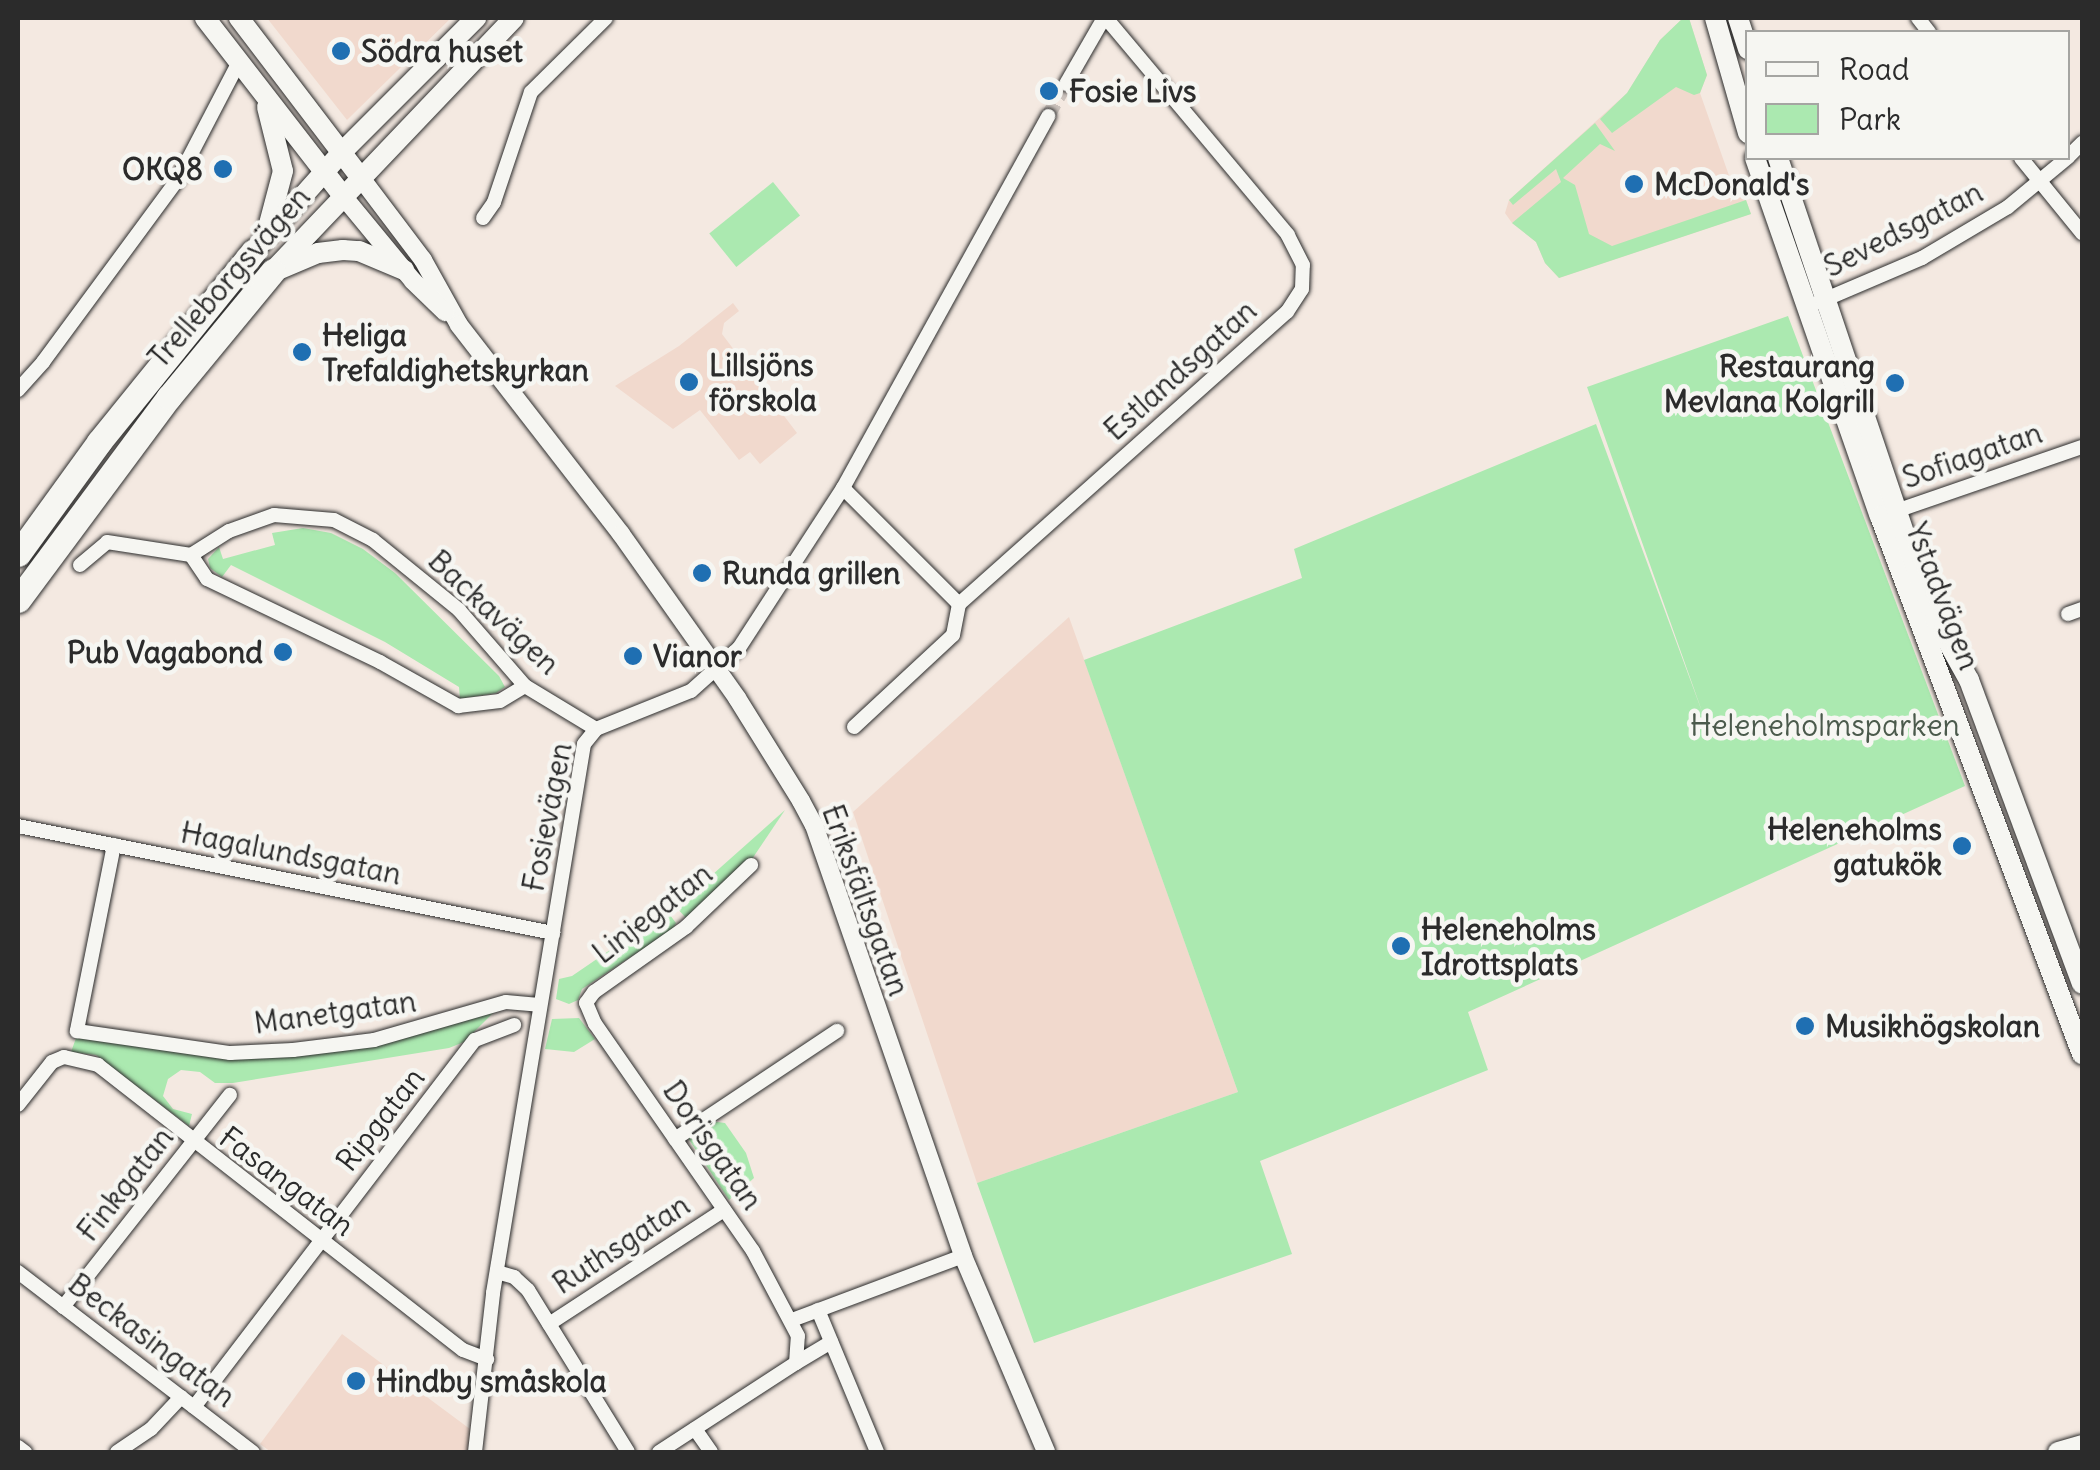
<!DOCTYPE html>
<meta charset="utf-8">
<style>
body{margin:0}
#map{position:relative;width:2100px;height:1470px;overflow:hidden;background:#f4e9e1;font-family:Delius,sans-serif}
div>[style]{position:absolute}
.built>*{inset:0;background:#f1d9cd}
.green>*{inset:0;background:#abe9b0;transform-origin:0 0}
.minor-tunnel>*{height:14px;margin-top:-7px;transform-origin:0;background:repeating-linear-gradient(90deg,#ccc3bd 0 14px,transparent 0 21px)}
.roads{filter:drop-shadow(0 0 2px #2b2b2b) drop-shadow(0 0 2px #2b2b2b)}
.minor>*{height:14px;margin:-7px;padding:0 7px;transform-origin:7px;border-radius:7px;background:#f6f6f2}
.tertiary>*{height:18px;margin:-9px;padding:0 9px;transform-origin:9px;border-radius:9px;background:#f6f6f2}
.secondary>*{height:20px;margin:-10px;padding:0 10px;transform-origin:10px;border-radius:10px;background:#f6f6f2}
.motorway>*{height:25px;margin:-12.5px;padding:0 12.5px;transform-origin:12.5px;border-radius:12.5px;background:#f6f6f2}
.dots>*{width:28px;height:28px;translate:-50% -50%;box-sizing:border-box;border:5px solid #f6f6f2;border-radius:50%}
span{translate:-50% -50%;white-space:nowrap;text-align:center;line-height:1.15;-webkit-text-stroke:9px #f6f6f2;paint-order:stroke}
.poi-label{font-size:30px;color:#2b2b2b;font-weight:700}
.left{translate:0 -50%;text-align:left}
.right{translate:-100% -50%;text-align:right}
.street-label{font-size:30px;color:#2b2b2b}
.park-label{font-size:30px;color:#4b5a4c}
.frame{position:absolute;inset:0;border:20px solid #2b2b2b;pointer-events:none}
.legend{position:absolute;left:1745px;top:30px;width:325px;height:130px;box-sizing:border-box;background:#f6f6f2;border:2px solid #a5a5a2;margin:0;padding:12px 18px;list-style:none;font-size:30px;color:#2b2b2b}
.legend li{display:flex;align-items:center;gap:20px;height:50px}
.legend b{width:50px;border:2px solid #a5a5a2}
</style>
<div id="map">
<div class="built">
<div style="clip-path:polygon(267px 18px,451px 18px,347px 120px)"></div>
<div style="clip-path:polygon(1683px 18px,1689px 18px,1707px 75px,1700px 93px,1733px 187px,1746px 200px,1751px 214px,1559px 278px,1545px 263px,1536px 242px,1512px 223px,1505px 213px,1509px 200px,1627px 93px,1660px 40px)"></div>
<div style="clip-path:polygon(733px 303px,739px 311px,724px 323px,722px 334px,797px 433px,760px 464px,750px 452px,739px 460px,700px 410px,673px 429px,615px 386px,679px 346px)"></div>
<div style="clip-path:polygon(1069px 617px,1238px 1092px,977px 1183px,853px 812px)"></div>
<div style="clip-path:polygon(342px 1334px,470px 1429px,470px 1452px,271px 1452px,260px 1444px)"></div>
</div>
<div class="green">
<div style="clip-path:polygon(1683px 18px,1689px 18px,1707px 75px,1700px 93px,1694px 95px,1676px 87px,1612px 133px,1600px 119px,1627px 93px,1660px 40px)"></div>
<div style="clip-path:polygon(1595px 123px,1615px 151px,1600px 144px,1563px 178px,1575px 185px,1589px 234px,1612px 246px,1746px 200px,1751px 214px,1559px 278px,1545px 263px,1536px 242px,1512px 223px,1561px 182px,1556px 169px,1513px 205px,1509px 200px)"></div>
<div style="left:773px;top:182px;width:43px;height:82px;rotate:51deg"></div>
<div style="clip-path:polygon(1788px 316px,1965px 786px,1468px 1012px,1488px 1070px,1260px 1161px,1292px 1254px,1034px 1343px,977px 1183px,1238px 1092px,1084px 660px,1302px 578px,1294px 549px,1596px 424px,1704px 717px,1587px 387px)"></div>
<div style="clip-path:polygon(303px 528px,331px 533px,363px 549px,395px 573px,499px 676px,505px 687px,496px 693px,460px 699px,459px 687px,385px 642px,231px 565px,222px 577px,210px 568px,208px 559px,219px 547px,223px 559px,275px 545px,272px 533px)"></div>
<div style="clip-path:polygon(785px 810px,750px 862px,686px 918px,676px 907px)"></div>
<div style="clip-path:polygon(667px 911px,676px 923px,673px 929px,582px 989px,578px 1000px,569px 1004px,556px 999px,559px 979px,572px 976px)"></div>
<div style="clip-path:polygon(496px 1010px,464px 1042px,449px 1048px,233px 1083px,215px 1083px,200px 1072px,181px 1070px,168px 1079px,163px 1096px,173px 1109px,192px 1114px,189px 1126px,96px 1055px,71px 1052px,76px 1038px,279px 1054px)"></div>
<div style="clip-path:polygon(579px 1018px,595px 1039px,574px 1052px,545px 1049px,552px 1019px)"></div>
<div style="clip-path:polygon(710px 1121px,725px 1123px,746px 1153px,754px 1178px,729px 1200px,688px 1138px)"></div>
</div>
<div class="minor-tunnel">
<div style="left:1048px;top:116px;width:37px;rotate:-61deg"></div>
</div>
<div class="roads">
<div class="minor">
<div style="left:1918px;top:18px;width:18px;rotate:52deg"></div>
<div style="left:1066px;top:84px;width:76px;rotate:-60.1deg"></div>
<div style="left:2068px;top:157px;width:20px;rotate:-45deg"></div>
<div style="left:2021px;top:158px;width:97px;rotate:50.9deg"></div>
<div style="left:483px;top:218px;width:19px;rotate:-55deg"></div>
<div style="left:494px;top:202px;width:116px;rotate:-71.4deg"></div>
<div style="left:531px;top:92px;width:105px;rotate:-44.6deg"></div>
<div style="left:1819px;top:302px;width:112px;rotate:-23.1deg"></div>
<div style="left:1922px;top:258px;width:100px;rotate:-30.7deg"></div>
<div style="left:2008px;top:207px;width:77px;rotate:-39.7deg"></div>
<div style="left:18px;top:390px;width:38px;rotate:-48deg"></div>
<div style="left:43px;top:362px;width:227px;rotate:-53.6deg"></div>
<div style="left:178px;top:179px;width:132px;rotate:-62.5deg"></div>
<div style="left:843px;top:488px;width:164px;rotate:45deg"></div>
<div style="left:1890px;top:513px;width:203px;rotate:-19deg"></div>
<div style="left:191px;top:555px;width:29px;rotate:56deg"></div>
<div style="left:207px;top:579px;width:192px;rotate:25.6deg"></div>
<div style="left:380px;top:662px;width:90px;rotate:29.4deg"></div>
<div style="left:458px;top:706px;width:42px;rotate:-6.8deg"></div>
<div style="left:500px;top:701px;width:29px;rotate:-31deg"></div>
<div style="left:80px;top:565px;width:35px;rotate:-40deg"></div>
<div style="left:107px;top:542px;width:85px;rotate:8.8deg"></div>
<div style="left:191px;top:555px;width:45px;rotate:-32.3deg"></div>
<div style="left:229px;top:531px;width:48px;rotate:-19.6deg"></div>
<div style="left:274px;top:515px;width:60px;rotate:4.8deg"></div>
<div style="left:334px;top:520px;width:44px;rotate:27.1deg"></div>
<div style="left:373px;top:540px;width:111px;rotate:39.1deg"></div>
<div style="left:459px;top:610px;width:101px;rotate:49deg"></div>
<div style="left:525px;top:686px;width:83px;rotate:31.2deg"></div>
<div style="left:2068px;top:614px;width:15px;rotate:-20deg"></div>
<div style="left:854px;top:727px;width:135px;rotate:-42.9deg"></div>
<div style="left:953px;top:635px;width:32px;rotate:-79deg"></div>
<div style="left:959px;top:604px;width:439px;rotate:-41.7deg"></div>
<div style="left:1287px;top:312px;width:27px;rotate:-57deg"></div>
<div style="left:1302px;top:289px;width:24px;rotate:-88deg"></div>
<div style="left:1303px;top:265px;width:34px;rotate:-117deg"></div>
<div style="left:1288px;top:235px;width:283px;rotate:-130deg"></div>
<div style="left:18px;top:826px;width:546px;rotate:11.31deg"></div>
<div style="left:114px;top:845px;width:190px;rotate:101.3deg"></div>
<div style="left:77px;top:1031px;width:155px;rotate:8.2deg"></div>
<div style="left:230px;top:1053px;width:63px;rotate:-2.7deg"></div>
<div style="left:293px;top:1050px;width:82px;rotate:-7deg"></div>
<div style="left:374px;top:1040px;width:137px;rotate:-16.1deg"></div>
<div style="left:506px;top:1002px;width:33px;rotate:5deg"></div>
<div style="left:18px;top:1105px;width:55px;rotate:-51.7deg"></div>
<div style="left:52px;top:1062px;width:13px;rotate:-23deg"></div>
<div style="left:64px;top:1057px;width:35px;rotate:13deg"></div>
<div style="left:98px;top:1065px;width:463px;rotate:38deg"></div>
<div style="left:463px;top:1350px;width:26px;rotate:21deg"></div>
<div style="left:675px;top:1139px;width:195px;rotate:-33.7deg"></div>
<div style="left:18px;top:1272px;width:296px;rotate:37.5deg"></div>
<div style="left:497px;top:1272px;width:18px;rotate:16deg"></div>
<div style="left:514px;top:1277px;width:19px;rotate:43deg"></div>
<div style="left:528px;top:1290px;width:190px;rotate:58.3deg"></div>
<div style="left:63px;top:1307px;width:270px;rotate:-51.8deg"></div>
<div style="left:818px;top:1310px;width:154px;rotate:67.4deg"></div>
<div style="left:792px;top:1320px;width:183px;rotate:-20.5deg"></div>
<div style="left:549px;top:1324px;width:209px;rotate:-33.1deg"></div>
<div style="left:796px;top:1363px;width:41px;rotate:-31deg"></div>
<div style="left:194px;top:1407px;width:462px;rotate:-52.6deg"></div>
<div style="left:475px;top:1040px;width:42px;rotate:-21deg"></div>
<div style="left:695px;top:1429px;width:28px;rotate:55deg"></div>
<div style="left:18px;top:1447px;width:9px;rotate:36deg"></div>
<div style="left:117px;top:1452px;width:41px;rotate:-34.1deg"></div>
<div style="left:151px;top:1429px;width:44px;rotate:-46.8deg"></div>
<div style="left:475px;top:1452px;width:160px;rotate:-83.5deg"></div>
<div style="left:493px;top:1293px;width:556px;rotate:-80.59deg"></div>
<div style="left:584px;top:744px;width:19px;rotate:-51deg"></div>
<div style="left:596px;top:729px;width:102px;rotate:-21.8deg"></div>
<div style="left:691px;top:691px;width:64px;rotate:-41.9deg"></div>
<div style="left:739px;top:648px;width:191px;rotate:-57deg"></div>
<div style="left:843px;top:488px;width:425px;rotate:-61.1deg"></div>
<div style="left:659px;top:1452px;width:163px;rotate:-33deg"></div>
<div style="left:796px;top:1363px;width:27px;rotate:-86deg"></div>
<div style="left:798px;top:1336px;width:96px;rotate:-117.9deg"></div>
<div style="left:753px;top:1251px;width:277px;rotate:-124.8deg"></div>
<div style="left:595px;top:1024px;width:23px;rotate:-113deg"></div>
<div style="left:586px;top:1003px;width:14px;rotate:-54deg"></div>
<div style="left:594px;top:992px;width:113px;rotate:-35.2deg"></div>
<div style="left:686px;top:927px;width:90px;rotate:-43.6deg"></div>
</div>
<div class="tertiary">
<div style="left:361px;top:178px;width:103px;rotate:52.9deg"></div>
<div style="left:423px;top:260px;width:74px;rotate:61deg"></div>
<div style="left:459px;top:325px;width:264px;rotate:52.2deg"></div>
<div style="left:621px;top:534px;width:201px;rotate:54.7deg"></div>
<div style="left:737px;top:698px;width:121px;rotate:58.1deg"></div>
<div style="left:801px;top:801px;width:27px;rotate:62deg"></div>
<div style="left:814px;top:825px;width:456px;rotate:70.9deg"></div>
<div style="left:963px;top:1256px;width:213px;rotate:67deg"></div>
<div style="left:343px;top:196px;width:110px;rotate:50.5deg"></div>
<div style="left:413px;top:281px;width:45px;rotate:44.1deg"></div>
</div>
<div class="secondary">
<div style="left:205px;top:18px;width:225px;rotate:52.2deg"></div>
<div style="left:239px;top:18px;width:201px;rotate:52.7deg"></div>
<div style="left:1715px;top:18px;width:120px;rotate:74deg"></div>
<div style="left:1738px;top:18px;width:33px;rotate:72deg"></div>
<div style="left:267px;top:107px;width:66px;rotate:76deg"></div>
<div style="left:283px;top:171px;width:55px;rotate:104.8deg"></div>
<div style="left:1755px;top:158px;width:379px;rotate:70.8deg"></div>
<div style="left:1880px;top:516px;width:575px;rotate:69.42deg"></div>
<div style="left:1778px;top:158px;width:442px;rotate:71.4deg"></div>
<div style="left:1919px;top:577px;width:45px;rotate:69.1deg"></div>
<div style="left:1935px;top:619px;width:70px;rotate:60.9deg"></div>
<div style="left:1969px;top:680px;width:324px;rotate:69.6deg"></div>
<div style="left:253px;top:252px;width:134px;rotate:-48.3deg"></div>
<div style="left:342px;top:152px;width:190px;rotate:-45deg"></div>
<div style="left:280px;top:269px;width:41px;rotate:-22.8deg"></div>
<div style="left:318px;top:253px;width:25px;rotate:-7deg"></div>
<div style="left:343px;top:250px;width:16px;rotate:4deg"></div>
<div style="left:359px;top:251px;width:49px;rotate:22.9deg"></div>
<div style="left:273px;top:271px;width:349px;rotate:-46.4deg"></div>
<div style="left:2058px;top:1452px;width:25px;rotate:-16deg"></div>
</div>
<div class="motorway">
<div style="left:18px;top:554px;width:138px;rotate:-54.1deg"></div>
<div style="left:99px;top:442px;width:245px;rotate:-51deg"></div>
<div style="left:18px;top:600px;width:253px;rotate:-53.4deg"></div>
<div style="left:169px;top:397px;width:163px;rotate:-50.5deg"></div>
</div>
</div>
<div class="dots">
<div style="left:341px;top:51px;background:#1f6fb2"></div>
<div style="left:1049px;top:91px;background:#1f6fb2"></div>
<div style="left:223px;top:169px;background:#1f6fb2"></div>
<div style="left:1634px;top:184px;background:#1f6fb2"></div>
<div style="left:302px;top:352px;background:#1f6fb2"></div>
<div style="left:689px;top:382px;background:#1f6fb2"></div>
<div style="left:1895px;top:383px;background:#1f6fb2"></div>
<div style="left:702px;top:573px;background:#1f6fb2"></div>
<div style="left:283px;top:652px;background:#1f6fb2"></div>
<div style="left:633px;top:656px;background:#1f6fb2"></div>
<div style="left:1962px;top:846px;background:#1f6fb2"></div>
<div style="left:1401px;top:946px;background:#1f6fb2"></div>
<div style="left:1805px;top:1026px;background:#1f6fb2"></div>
<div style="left:356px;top:1381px;background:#1f6fb2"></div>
</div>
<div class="poi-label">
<span class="left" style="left:361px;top:51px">Södra huset</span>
<span class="left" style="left:1069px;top:91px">Fosie Livs</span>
<span class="right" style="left:203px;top:169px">OKQ8</span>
<span class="left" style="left:1654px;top:184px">McDonald's</span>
<span class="left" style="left:322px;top:352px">Heliga<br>Trefaldighetskyrkan</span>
<span class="left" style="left:709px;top:382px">Lillsjöns<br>förskola</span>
<span class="right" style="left:1875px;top:383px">Restaurang<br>Mevlana Kolgrill</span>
<span class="left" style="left:722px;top:573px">Runda grillen</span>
<span class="right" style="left:263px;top:652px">Pub Vagabond</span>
<span class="left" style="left:653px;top:656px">Vianor</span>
<span class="right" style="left:1942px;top:846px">Heleneholms<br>gatukök</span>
<span class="left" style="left:1421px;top:946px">Heleneholms<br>Idrottsplats</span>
<span class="left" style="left:1825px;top:1026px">Musikhögskolan</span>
<span class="left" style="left:376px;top:1381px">Hindby småskola</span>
</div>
<div class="street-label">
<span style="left:1903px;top:229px;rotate:-27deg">Sevedsgatan</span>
<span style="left:229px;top:277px;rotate:-49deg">Trelleborgsvägen</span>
<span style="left:1180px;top:370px;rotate:-42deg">Estlandsgatan</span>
<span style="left:1972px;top:455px;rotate:-19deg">Sofiagatan</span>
<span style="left:1943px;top:596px;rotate:69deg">Ystadvägen</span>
<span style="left:494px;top:612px;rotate:43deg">Backavägen</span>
<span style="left:547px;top:817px;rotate:-79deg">Fosievägen</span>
<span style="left:291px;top:853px;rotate:11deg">Hagalundsgatan</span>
<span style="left:866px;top:900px;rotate:70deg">Eriksfältsgatan</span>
<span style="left:652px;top:913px;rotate:-38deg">Linjegatan</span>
<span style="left:335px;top:1012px;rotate:-8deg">Manetgatan</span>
<span style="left:380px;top:1119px;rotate:-52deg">Ripgatan</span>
<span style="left:713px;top:1145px;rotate:55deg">Dorisgatan</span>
<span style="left:287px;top:1181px;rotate:37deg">Fasangatan</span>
<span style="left:125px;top:1184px;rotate:-52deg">Finkgatan</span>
<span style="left:621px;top:1244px;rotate:-33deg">Ruthsgatan</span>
<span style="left:152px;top:1340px;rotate:37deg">Beckasingatan</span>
</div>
<div class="park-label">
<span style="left:1825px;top:725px">Heleneholmsparken</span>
</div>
<div class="frame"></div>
<ul class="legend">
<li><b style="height:12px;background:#f6f6f2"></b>Road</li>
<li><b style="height:28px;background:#abe9b0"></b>Park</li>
</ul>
</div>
